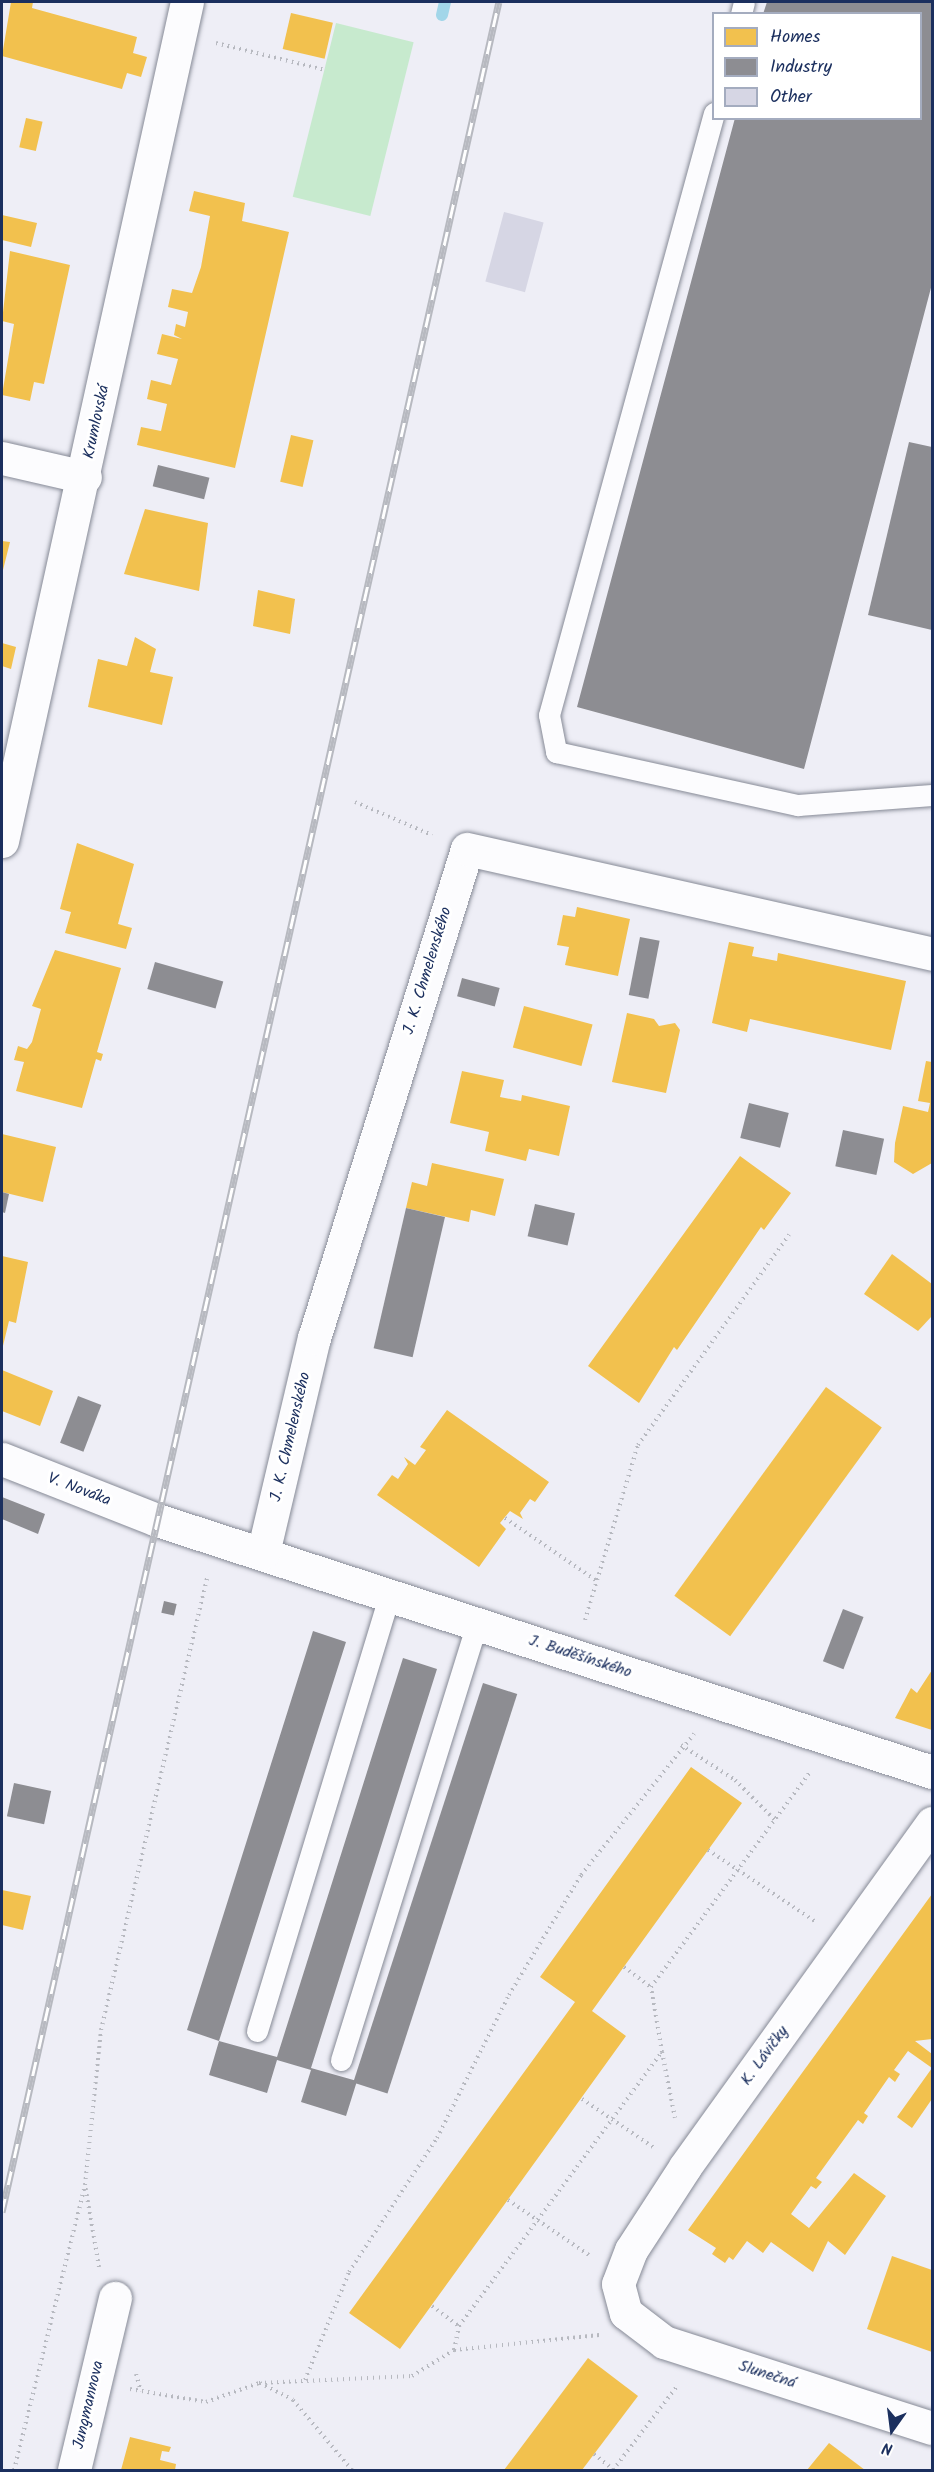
<!DOCTYPE html>
<meta charset="utf-8">
<style>
body{margin:0}
#map{position:relative;width:934px;height:2472px;overflow:hidden;background:#eeeef6;font-family:Kalam,sans-serif}
div>[style]{position:absolute}
.green>*{inset:0;background:#c7eace;transform-origin:0 0}
.homes>*{inset:0;background:#f2c14e;transform-origin:0 0}
.industry>*{inset:0;background:#8d8d92;transform-origin:0 0}
.stream>*{height:12px;margin:-6px;padding:0 6px;transform-origin:6px;border-radius:6px;background:#a2d6e9}
.building>*{inset:0;background:#d6d6e4;transform-origin:0 0}
.path>*{height:4px;margin-top:-2px;transform-origin:0;background:repeating-linear-gradient(90deg,#b7b9c0 0 1.5px,transparent 0 6px)}
.roads{filter:drop-shadow(0 0 2px #868a96) drop-shadow(0 0 2px #868a96)}
.service>*{height:21px;margin:-10.5px;padding:0 10.5px;transform-origin:10.5px;border-radius:10.5px;background:#fcfcfe}
.minor>*{height:33px;margin:-16.5px;padding:0 16.5px;transform-origin:16.5px;border-radius:16.5px;background:#fcfcfe}
.rail>*{height:7px;margin-top:-3.5px;transform-origin:0;background:repeating-linear-gradient(90deg,#fff 0 14px,#b7b9c0 0 28px);box-sizing:border-box;border-block:2px solid #b7b9c0}
span{translate:-50% -50%;white-space:nowrap;text-align:center;line-height:1.15;-webkit-text-stroke:6px #fff;paint-order:stroke}
.street-label{font-size:16px;color:#1b2f5e}
.frame{position:absolute;inset:0;border:3px solid #1b2f5e;pointer-events:none}
.legend{position:absolute;left:712px;top:12px;width:210px;height:108px;box-sizing:border-box;background:#fff;border:2px solid #a4acbf;margin:0;padding:8px 10px;list-style:none;font-size:18px;color:#1b2f5e}
.legend li{display:flex;align-items:center;gap:12px;height:30px}
.legend b{width:30px;border:2px solid #a4acbf}
.north{position:absolute;left:862px;top:2400px;width:60px;height:60px;-webkit-text-stroke:4px #fff;paint-order:stroke;rotate:194deg;font-size:16px;font-weight:700;line-height:24px;text-align:center;color:#1b2f5e}
.north::after{content:'';display:block;margin:auto;width:21px;height:27px;background:#1b2f5e;clip-path:polygon(50% 0,100% 100%,50% 72%,0 100%)}
</style>
<div id="map">
<div class="green">
<div style="left:336px;top:23px;width:80px;height:179px;rotate:14deg"></div>
</div>
<div class="homes">
<div style="clip-path:polygon(11px 2px,33px 2px,32px 8px,137px 37px,133px 53px,147px 57px,141px 77px,127px 73px,122px 89px,2px 56px)"></div>
<div style="left:291px;top:13px;width:43px;height:37px;rotate:13deg"></div>
<div style="left:26px;top:118px;width:17px;height:30px;rotate:13deg"></div>
<div style="clip-path:polygon(194px 191px,245px 203px,242px 221px,289px 232px,235px 468px,137px 445px,141px 427px,161px 431px,167px 404px,147px 399px,151px 380px,171px 385px,178px 359px,157px 354px,162px 334px,182px 339px,174px 335px,176px 324px,185px 327px,188px 312px,168px 307px,172px 289px,192px 293px,201px 267px,210px 216px,189px 211px)"></div>
<div style="clip-path:polygon(2px 215px,37px 223px,31px 247px,2px 240px)"></div>
<div style="clip-path:polygon(10px 251px,70px 265px,44px 384px,34px 382px,30px 401px,2px 395px,14px 324px,2px 321px)"></div>
<div style="left:291px;top:435px;width:23px;height:48px;rotate:13deg"></div>
<div style="clip-path:polygon(145px 509px,208px 523px,199px 591px,124px 574px)"></div>
<div style="clip-path:polygon(2px 541px,10px 542px,2px 574px)"></div>
<div style="clip-path:polygon(258px 590px,295px 599px,290px 634px,253px 626px)"></div>
<div style="clip-path:polygon(135px 637px,156px 649px,150px 672px,173px 677px,162px 725px,88px 707px,98px 659px,127px 666px)"></div>
<div style="clip-path:polygon(2px 643px,16px 647px,11px 669px,2px 666px)"></div>
<div style="clip-path:polygon(77px 843px,134px 864px,118px 924px,132px 928px,126px 949px,65px 933px,71px 912px,60px 909px)"></div>
<div style="clip-path:polygon(577px 907px,630px 919px,618px 976px,565px 965px,569px 947px,557px 945px,563px 915px,575px 917px)"></div>
<div style="clip-path:polygon(729px 942px,754px 947px,752px 956px,777px 961px,778px 953px,906px 981px,891px 1050px,750px 1019px,747px 1032px,712px 1023px)"></div>
<div style="clip-path:polygon(55px 950px,121px 968px,97px 1052px,103px 1054px,101px 1061px,96px 1059px,82px 1108px,16px 1091px,24px 1062px,14px 1060px,18px 1046px,27px 1049px,32px 1042px,41px 1009px,32px 1006px)"></div>
<div style="left:524px;top:1006px;width:71px;height:43px;rotate:15deg"></div>
<div style="clip-path:polygon(627px 1013px,654px 1019px,659px 1026px,675px 1023px,680px 1030px,666px 1093px,612px 1082px)"></div>
<div style="clip-path:polygon(926px 1061px,932px 1062px,932px 1163px,913px 1174px,894px 1162px,895px 1143px,903px 1106px,928px 1112px,930px 1103px,918px 1101px)"></div>
<div style="clip-path:polygon(462px 1071px,504px 1080px,500px 1097px,521px 1101px,522px 1095px,570px 1106px,559px 1156px,529px 1149px,526px 1161px,485px 1151px,489px 1132px,450px 1123px)"></div>
<div style="clip-path:polygon(2px 1134px,56px 1147px,43px 1202px,2px 1192px)"></div>
<div style="clip-path:polygon(740px 1156px,791px 1193px,764px 1230px,761px 1227px,677px 1350px,674px 1347px,639px 1403px,588px 1366px)"></div>
<div style="clip-path:polygon(432px 1163px,504px 1179px,495px 1216px,471px 1210px,469px 1222px,406px 1208px,412px 1182px,427px 1186px)"></div>
<div style="clip-path:polygon(892px 1254px,932px 1284px,932px 1316px,918px 1331px,864px 1294px)"></div>
<div style="clip-path:polygon(2px 1256px,28px 1262px,16px 1323px,9px 1321px,2px 1350px)"></div>
<div style="clip-path:polygon(2px 1370px,53px 1391px,40px 1426px,2px 1411px)"></div>
<div style="left:826px;top:1387px;width:69px;height:258px;rotate:36deg"></div>
<div style="clip-path:polygon(447px 1410px,549px 1482px,535px 1502px,530px 1499px,520px 1513px,523px 1519px,510px 1511px,500px 1523px,506px 1529px,479px 1567px,377px 1495px,392px 1475px,398px 1479px,408px 1464px,404px 1457px,415px 1465px,426px 1450px,420px 1447px)"></div>
<div style="clip-path:polygon(932px 1670px,932px 1730px,895px 1718px,911px 1688px,917px 1693px)"></div>
<div style="clip-path:polygon(691px 1767px,742px 1803px,592px 2011px,626px 2036px,400px 2349px,349px 2313px,575px 2002px,540px 1977px)"></div>
<div style="clip-path:polygon(2px 1890px,31px 1896px,23px 1930px,2px 1925px)"></div>
<div style="clip-path:polygon(932px 1894px,932px 2039px,915px 2041px,932px 2054px,932px 2099px,912px 2128px,897px 2117px,932px 2068px,908px 2051px,894px 2070px,900px 2074px,895px 2082px,889px 2077px,864px 2113px,868px 2116px,863px 2124px,858px 2120px,816px 2178px,822px 2182px,816px 2189px,811px 2186px,791px 2214px,809px 2228px,854px 2173px,886px 2196px,845px 2255px,828px 2241px,813px 2272px,771px 2242px,763px 2253px,747px 2241px,733px 2260px,729px 2257px,725px 2263px,712px 2254px,716px 2248px,688px 2230px)"></div>
<div style="clip-path:polygon(892px 2256px,932px 2270px,932px 2352px,867px 2329px)"></div>
<div style="clip-path:polygon(588px 2358px,638px 2396px,582px 2470px,504px 2470px)"></div>
<div style="clip-path:polygon(130px 2437px,171px 2447px,169px 2452px,162px 2451px,160px 2460px,176px 2464px,175px 2470px,121px 2470px)"></div>
<div style="clip-path:polygon(829px 2443px,865px 2470px,807px 2470px)"></div>
</div>
<div class="industry">
<div style="clip-path:polygon(767px 2px,932px 2px,932px 284px,804px 769px,577px 707px,735px 118px,921px 118px,921px 14px,763px 14px)"></div>
<div style="clip-path:polygon(909px 442px,932px 447px,932px 630px,868px 615px)"></div>
<div style="left:158px;top:465px;width:53px;height:22px;rotate:14deg"></div>
<div style="left:640px;top:937px;width:20px;height:59px;rotate:11deg"></div>
<div style="left:155px;top:962px;width:71px;height:28px;rotate:16deg"></div>
<div style="left:462px;top:978px;width:39px;height:19px;rotate:15deg"></div>
<div style="left:749px;top:1103px;width:41px;height:36px;rotate:14deg"></div>
<div style="left:843px;top:1130px;width:42px;height:37px;rotate:12deg"></div>
<div style="clip-path:polygon(2px 1192px,9px 1194px,5px 1213px,2px 1212px)"></div>
<div style="left:535px;top:1204px;width:41px;height:33px;rotate:13deg"></div>
<div style="left:406px;top:1208px;width:40px;height:144px;rotate:13deg"></div>
<div style="left:78px;top:1396px;width:25px;height:50px;rotate:21deg"></div>
<div style="clip-path:polygon(2px 1497px,45px 1514px,38px 1534px,2px 1519px)"></div>
<div style="left:164px;top:1601px;width:13px;height:12px;rotate:13deg"></div>
<div style="left:843px;top:1609px;width:22px;height:56px;rotate:21deg"></div>
<div style="clip-path:polygon(313px 1631px,346px 1642px,219px 2041px,277px 2057px,403px 1658px,437px 1669px,311px 2068px,357px 2081px,346px 2116px,301px 2102px,311px 2070px,277px 2060px,267px 2093px,209px 2075px,219px 2041px,187px 2030px)"></div>
<div style="left:483px;top:1683px;width:36px;height:420px;rotate:18deg"></div>
<div style="left:14px;top:1783px;width:38px;height:34px;rotate:12deg"></div>
</div>
<div class="stream">
<div style="left:442px;top:15px;width:13px;rotate:-77deg"></div>
</div>
<div class="building">
<div style="left:504px;top:212px;width:41px;height:72px;rotate:15deg"></div>
</div>
<div class="path">
<div style="left:216px;top:43px;width:112px;rotate:13.9deg"></div>
<div style="left:355px;top:802px;width:84px;rotate:23.2deg"></div>
<div style="left:505px;top:1518px;width:112px;rotate:34.4deg"></div>
<div style="left:585px;top:1620px;width:183px;rotate:-73.2deg"></div>
<div style="left:638px;top:1445px;width:259px;rotate:-54.3deg"></div>
<div style="left:681px;top:1745px;width:64px;rotate:32.9deg"></div>
<div style="left:735px;top:1780px;width:57px;rotate:45deg"></div>
<div style="left:708px;top:1850px;width:130px;rotate:33.7deg"></div>
<div style="left:624px;top:1967px;width:34px;rotate:37deg"></div>
<div style="left:662px;top:2052px;width:67px;rotate:78.9deg"></div>
<div style="left:582px;top:2099px;width:86px;rotate:34.1deg"></div>
<div style="left:508px;top:2200px;width:98px;rotate:34.2deg"></div>
<div style="left:99px;top:2267px;width:83px;rotate:-99.7deg"></div>
<div style="left:85px;top:2185px;width:156px;rotate:-84.1deg"></div>
<div style="left:101px;top:2030px;width:467px;rotate:-76.8deg"></div>
<div style="left:432px;top:2306px;width:34px;rotate:37deg"></div>
<div style="left:459px;top:2326px;width:341px;rotate:-53.5deg"></div>
<div style="left:662px;top:2052px;width:66px;rotate:-99.6deg"></div>
<div style="left:651px;top:1987px;width:269px;rotate:-53.5deg"></div>
<div style="left:454px;top:2350px;width:25px;rotate:-78deg"></div>
<div style="left:136px;top:2374px;width:18px;rotate:74deg"></div>
<div style="left:305px;top:2380px;width:117px;rotate:-67.8deg"></div>
<div style="left:349px;top:2272px;width:160px;rotate:-56.7deg"></div>
<div style="left:437px;top:2138px;width:160px;rotate:-63.3deg"></div>
<div style="left:509px;top:1995px;width:140px;rotate:-59deg"></div>
<div style="left:581px;top:1875px;width:181px;rotate:-51.3deg"></div>
<div style="left:260px;top:2383px;width:37px;rotate:27deg"></div>
<div style="left:293px;top:2400px;width:92px;rotate:49.9deg"></div>
<div style="left:130px;top:2389px;width:77px;rotate:9.7deg"></div>
<div style="left:206px;top:2402px;width:56px;rotate:-19.7deg"></div>
<div style="left:259px;top:2383px;width:153px;rotate:-2.6deg"></div>
<div style="left:412px;top:2376px;width:49px;rotate:-31.8deg"></div>
<div style="left:454px;top:2350px;width:146px;rotate:-5.9deg"></div>
<div style="left:594px;top:2454px;width:26px;rotate:39deg"></div>
<div style="left:14px;top:2470px;width:290px;rotate:-76deg"></div>
<div style="left:613px;top:2470px;width:107px;rotate:-52.6deg"></div>
</div>
<div class="roads">
<div class="service">
<div style="left:741px;top:14px;width:12px;rotate:-76deg"></div>
<div style="left:714px;top:113px;width:624px;rotate:105.33deg"></div>
<div style="left:549px;top:715px;width:38px;rotate:79deg"></div>
<div style="left:556px;top:752px;width:248px;rotate:12.4deg"></div>
<div style="left:798px;top:805px;width:134px;rotate:-4.3deg"></div>
<div style="left:257px;top:2031px;width:457px;rotate:-73.1deg"></div>
<div style="left:341px;top:2060px;width:458px;rotate:-72.7deg"></div>
</div>
<div class="minor">
<div style="left:2px;top:458px;width:85px;rotate:12.9deg"></div>
<div style="left:2px;top:841px;width:859px;rotate:-77.57deg"></div>
<div style="left:2px;top:1459px;width:167px;rotate:21.5deg"></div>
<div style="left:157px;top:1520px;width:815px;rotate:18.01deg"></div>
<div style="left:263px;top:1553px;width:221px;rotate:-76.7deg"></div>
<div style="left:314px;top:1338px;width:512px;rotate:-72.63deg"></div>
<div style="left:467px;top:849px;width:477px;rotate:12.7deg"></div>
<div style="left:932px;top:1823px;width:423px;rotate:125.7deg"></div>
<div style="left:685px;top:2167px;width:99px;rotate:123deg"></div>
<div style="left:631px;top:2250px;width:36px;rotate:111deg"></div>
<div style="left:618px;top:2284px;width:30px;rotate:75deg"></div>
<div style="left:626px;top:2313px;width:48px;rotate:37.3deg"></div>
<div style="left:664px;top:2342px;width:281px;rotate:17.8deg"></div>
<div style="left:74px;top:2470px;width:177px;rotate:-76.6deg"></div>
</div>
</div>
<div class="rail">
<div style="left:2px;top:2212px;width:2265px;rotate:-77.33deg"></div>
</div>
<div class="street-label">
<span style="left:97px;top:422px;rotate:-78deg">Krumlovská</span>
<span style="left:428px;top:971px;rotate:-73deg">J. K. Chmelenského</span>
<span style="left:291px;top:1437px;rotate:-77deg">J. K. Chmelenského</span>
<span style="left:79px;top:1490px;rotate:21deg">V. Nováka</span>
<span style="left:580px;top:1657px;rotate:18deg">J. Buděšínského</span>
<span style="left:765px;top:2056px;rotate:-54deg">K. Lávičky</span>
<span style="left:767px;top:2375px;rotate:18deg">Slunečná</span>
<span style="left:89px;top:2405px;rotate:-77deg">Jungmannova</span>
</div>
<div class="frame"></div>
<ul class="legend">
<li><b style="height:16px;background:#f2c14e"></b>Homes</li>
<li><b style="height:16px;background:#8d8d92"></b>Industry</li>
<li><b style="height:16px;background:#d6d6e4"></b>Other</li>
</ul>
<div class="north">N</div>
</div>
